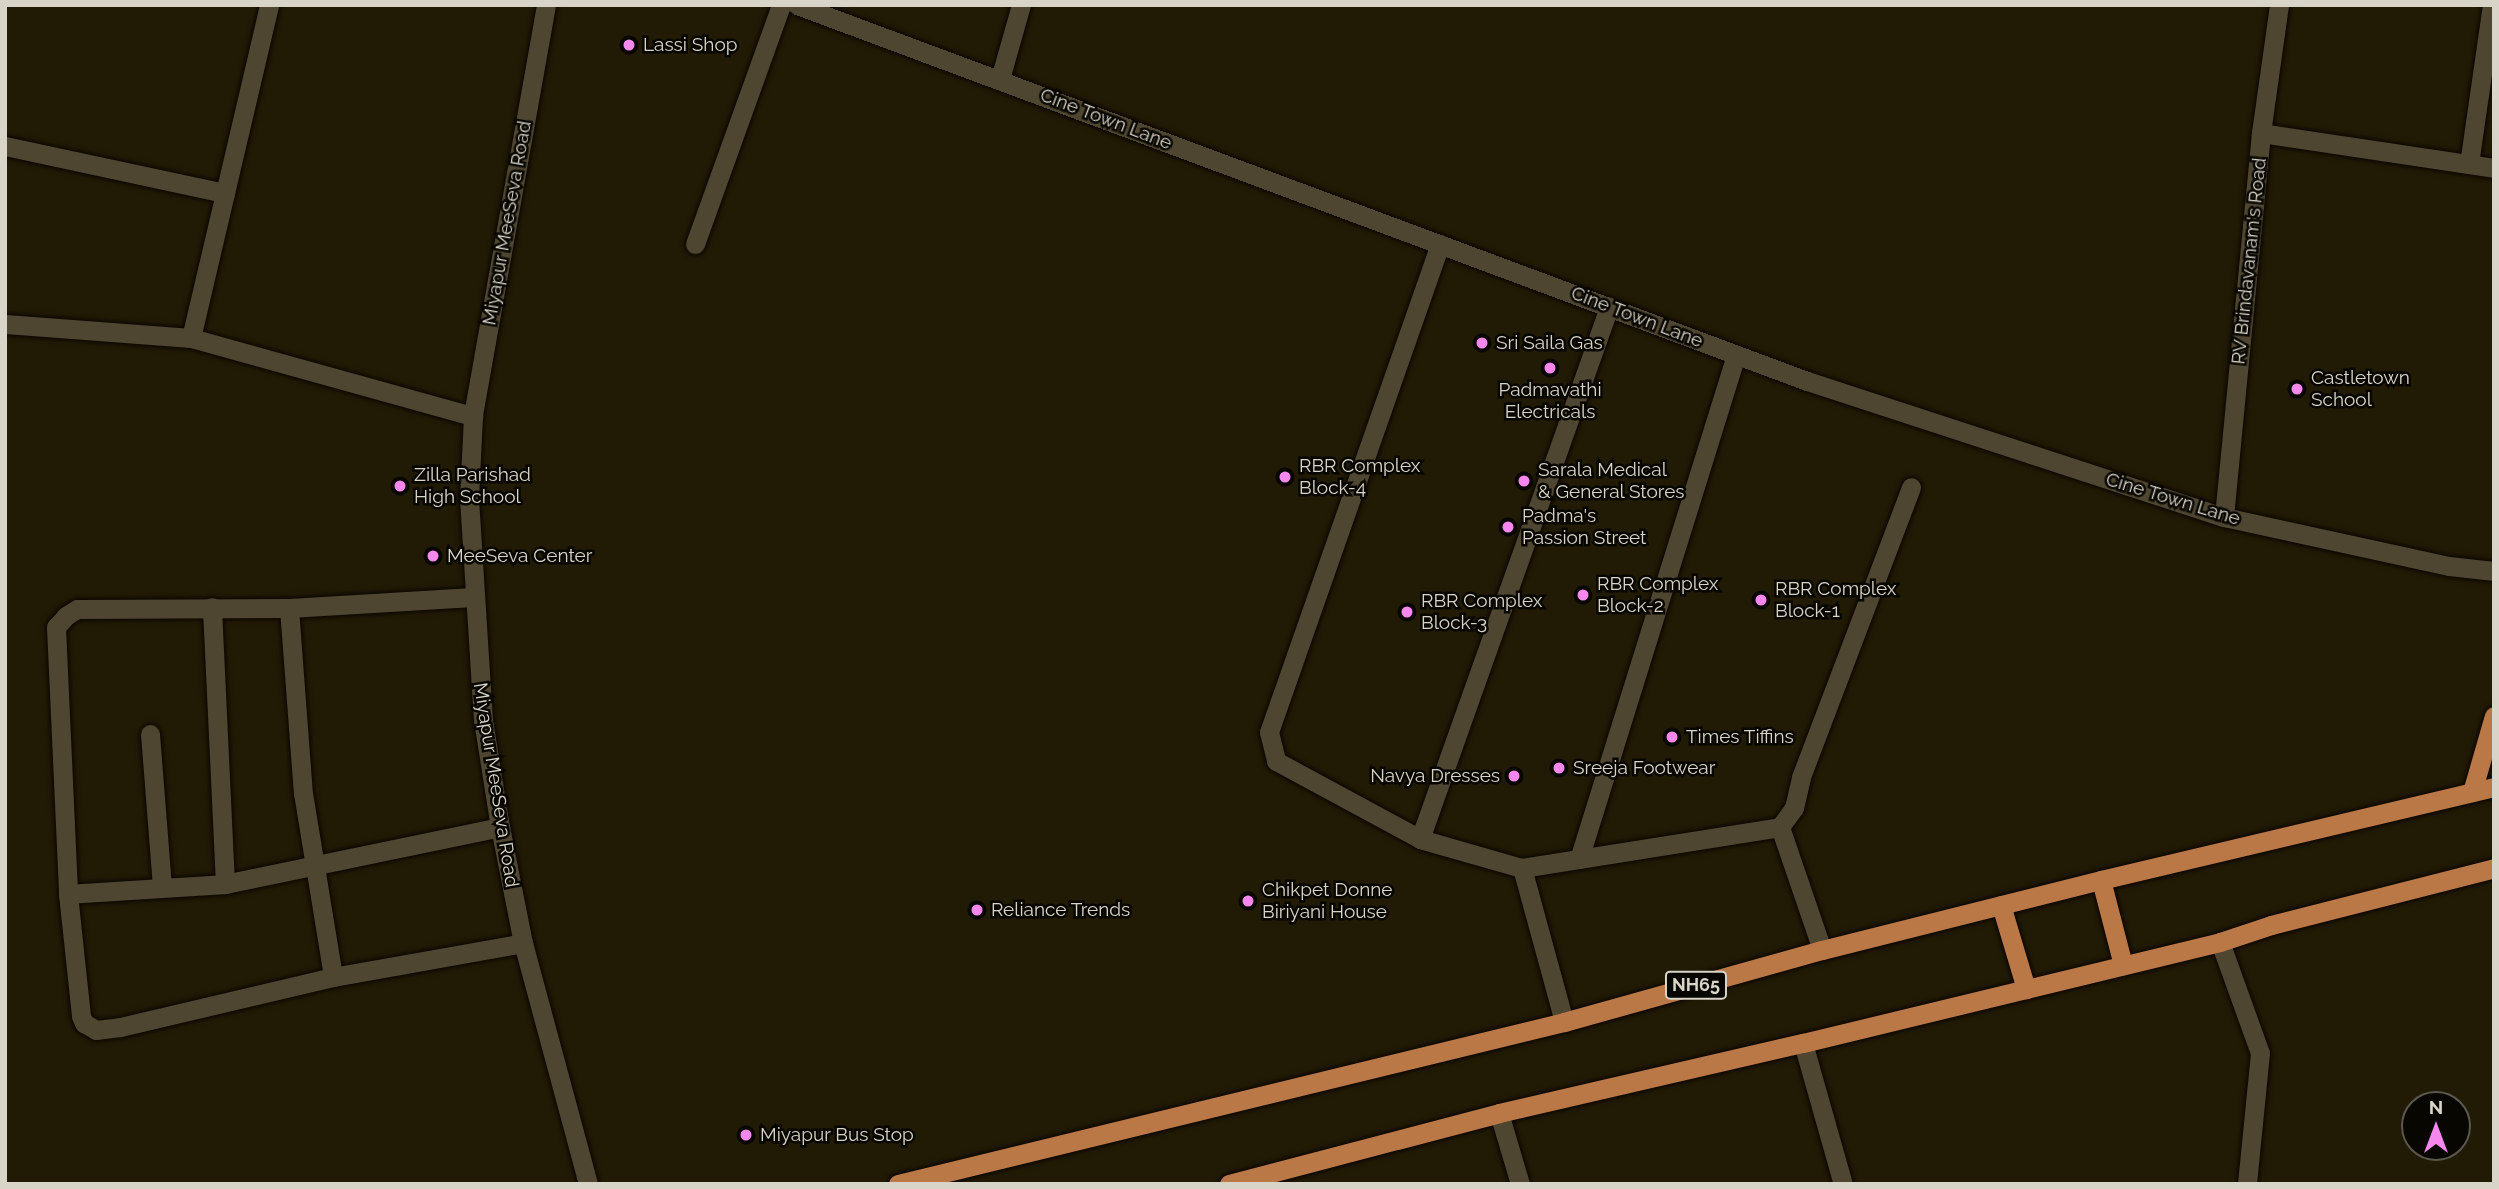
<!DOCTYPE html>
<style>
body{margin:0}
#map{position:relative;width:2499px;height:1189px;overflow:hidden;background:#211a05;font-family:Raleway,sans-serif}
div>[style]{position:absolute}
.roads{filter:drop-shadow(0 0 2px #0b0500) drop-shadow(0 0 2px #0b0500)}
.service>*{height:19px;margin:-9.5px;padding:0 9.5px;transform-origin:9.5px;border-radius:9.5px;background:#4e4630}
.minor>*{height:19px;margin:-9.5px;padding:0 9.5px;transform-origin:9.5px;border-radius:9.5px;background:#4e4630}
.tertiary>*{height:19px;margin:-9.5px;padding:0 9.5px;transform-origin:9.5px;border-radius:9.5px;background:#4e4630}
.trunk>*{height:19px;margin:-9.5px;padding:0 9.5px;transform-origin:9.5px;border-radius:9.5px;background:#bb7847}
.dots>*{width:19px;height:19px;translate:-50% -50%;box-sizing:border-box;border:4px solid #080601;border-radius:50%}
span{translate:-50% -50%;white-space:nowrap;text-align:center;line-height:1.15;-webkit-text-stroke:5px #080601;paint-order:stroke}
.shield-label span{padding:2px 5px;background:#080601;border:2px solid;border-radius:5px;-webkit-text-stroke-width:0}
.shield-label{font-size:18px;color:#d8d4c7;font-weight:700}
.poi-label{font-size:19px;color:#d8d4c7}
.left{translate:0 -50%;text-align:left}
.right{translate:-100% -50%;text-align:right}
.street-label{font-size:19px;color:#d8d4c7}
.frame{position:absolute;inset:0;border:7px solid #d8d4c7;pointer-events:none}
.north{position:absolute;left:2401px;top:1091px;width:70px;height:70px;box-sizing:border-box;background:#080601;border:2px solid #5b5850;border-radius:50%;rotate:0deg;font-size:19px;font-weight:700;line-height:28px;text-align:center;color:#d8d4c7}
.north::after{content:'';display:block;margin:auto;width:24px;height:32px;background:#f688ed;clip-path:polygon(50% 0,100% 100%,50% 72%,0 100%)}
</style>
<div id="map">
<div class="roads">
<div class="service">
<div style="left:695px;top:244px;width:254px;rotate:-70.2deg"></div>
</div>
<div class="minor">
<div style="left:546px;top:5px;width:417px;rotate:100.1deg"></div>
<div style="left:473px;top:416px;width:82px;rotate:92.8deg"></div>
<div style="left:469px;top:498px;width:222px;rotate:86.4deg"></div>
<div style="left:483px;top:720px;width:108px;rotate:81deg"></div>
<div style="left:500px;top:827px;width:118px;rotate:78.8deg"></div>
<div style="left:523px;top:943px;width:250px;rotate:74.9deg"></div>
<div style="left:1000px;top:79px;width:77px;rotate:-74.2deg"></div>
<div style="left:2261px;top:133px;width:236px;rotate:8.5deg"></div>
<div style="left:5px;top:146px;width:225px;rotate:12.1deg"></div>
<div style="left:2469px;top:164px;width:161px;rotate:-81.8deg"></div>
<div style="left:1440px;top:244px;width:517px;rotate:109.31deg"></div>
<div style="left:1269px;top:732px;width:30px;rotate:76deg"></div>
<div style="left:1276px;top:761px;width:164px;rotate:28.4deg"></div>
<div style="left:1420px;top:839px;width:106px;rotate:15.9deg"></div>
<div style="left:1522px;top:868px;width:261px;rotate:-9deg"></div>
<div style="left:1780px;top:827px;width:24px;rotate:-54deg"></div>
<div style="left:1794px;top:808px;width:32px;rotate:-77deg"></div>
<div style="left:1801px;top:777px;width:310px;rotate:-69.2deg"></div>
<div style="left:5px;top:324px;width:187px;rotate:4.3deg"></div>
<div style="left:191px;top:338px;width:293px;rotate:15.5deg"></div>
<div style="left:191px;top:338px;width:342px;rotate:-76.8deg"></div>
<div style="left:2224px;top:517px;width:386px;rotate:-84.5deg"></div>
<div style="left:2261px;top:133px;width:129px;rotate:-82deg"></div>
<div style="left:473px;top:597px;width:184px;rotate:176.6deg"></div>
<div style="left:289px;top:608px;width:212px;rotate:179.7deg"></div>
<div style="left:77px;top:609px;width:13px;rotate:148deg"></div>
<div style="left:66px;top:616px;width:15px;rotate:132deg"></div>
<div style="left:56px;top:627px;width:267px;rotate:87.4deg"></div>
<div style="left:68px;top:894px;width:123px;rotate:83.9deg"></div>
<div style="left:81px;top:1016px;width:8px;rotate:67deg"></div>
<div style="left:84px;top:1023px;width:14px;rotate:30deg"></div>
<div style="left:96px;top:1030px;width:24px;rotate:-7deg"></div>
<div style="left:120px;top:1027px;width:219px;rotate:-13.2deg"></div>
<div style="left:333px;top:977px;width:193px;rotate:-10.1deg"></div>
<div style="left:289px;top:608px;width:186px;rotate:85.7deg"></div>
<div style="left:303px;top:793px;width:186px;rotate:80.7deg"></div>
<div style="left:150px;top:734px;width:154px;rotate:85.5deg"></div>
<div style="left:1780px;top:827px;width:130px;rotate:71.1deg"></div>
<div style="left:1420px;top:839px;width:565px;rotate:-70.44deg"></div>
<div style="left:1579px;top:859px;width:528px;rotate:-72.7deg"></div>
<div style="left:1522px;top:868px;width:160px;rotate:74.7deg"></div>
<div style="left:225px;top:884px;width:281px;rotate:-11.7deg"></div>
<div style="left:68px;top:894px;width:157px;rotate:-3.6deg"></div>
<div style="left:225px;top:884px;width:277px;rotate:-92.7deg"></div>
<div style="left:2220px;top:942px;width:118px;rotate:70.2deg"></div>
<div style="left:2260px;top:1053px;width:132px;rotate:95.7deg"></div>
<div style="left:1803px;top:1043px;width:147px;rotate:74.2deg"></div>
<div style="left:1499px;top:1113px;width:74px;rotate:73.5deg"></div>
</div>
<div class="tertiary">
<div style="left:797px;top:5px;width:1078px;rotate:20.42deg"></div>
<div style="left:1807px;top:381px;width:439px;rotate:18.1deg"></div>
<div style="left:2224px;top:517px;width:230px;rotate:12.3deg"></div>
<div style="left:2449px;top:566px;width:45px;rotate:6.3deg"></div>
</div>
<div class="trunk">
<div style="left:2472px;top:792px;width:79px;rotate:-73.9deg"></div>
<div style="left:2101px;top:880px;width:88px;rotate:75.5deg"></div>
<div style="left:2001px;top:905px;width:88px;rotate:73.4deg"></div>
<div style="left:898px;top:1184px;width:685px;rotate:-13.67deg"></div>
<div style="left:1564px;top:1022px;width:268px;rotate:-15.6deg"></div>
<div style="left:1822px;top:950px;width:288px;rotate:-14.1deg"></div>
<div style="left:2101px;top:880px;width:404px;rotate:-13.3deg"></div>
<div style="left:1229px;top:1184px;width:279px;rotate:-14.7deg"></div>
<div style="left:1499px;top:1113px;width:312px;rotate:-13deg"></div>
<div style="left:1803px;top:1043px;width:429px;rotate:-13.6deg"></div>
<div style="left:2220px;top:942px;width:54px;rotate:-18.4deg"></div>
<div style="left:2271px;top:925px;width:230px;rotate:-14.3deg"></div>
</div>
</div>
<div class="dots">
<div style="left:629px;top:45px;background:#f688ed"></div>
<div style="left:1482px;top:343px;background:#f688ed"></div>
<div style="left:1550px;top:368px;background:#f688ed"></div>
<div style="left:2297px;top:389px;background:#f688ed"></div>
<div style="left:1285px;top:477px;background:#f688ed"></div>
<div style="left:1524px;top:481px;background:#f688ed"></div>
<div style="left:400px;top:486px;background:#f688ed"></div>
<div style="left:1508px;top:527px;background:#f688ed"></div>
<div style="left:433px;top:556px;background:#f688ed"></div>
<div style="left:1583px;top:595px;background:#f688ed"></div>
<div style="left:1761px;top:600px;background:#f688ed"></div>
<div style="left:1407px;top:612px;background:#f688ed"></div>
<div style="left:1672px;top:737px;background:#f688ed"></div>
<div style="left:1559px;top:768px;background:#f688ed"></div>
<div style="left:1514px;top:776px;background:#f688ed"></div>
<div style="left:1248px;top:901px;background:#f688ed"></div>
<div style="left:977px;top:910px;background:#f688ed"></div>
<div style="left:746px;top:1135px;background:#f688ed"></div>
</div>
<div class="shield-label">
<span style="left:1696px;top:985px">NH65</span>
</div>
<div class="poi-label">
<span class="left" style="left:643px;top:45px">Lassi Shop</span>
<span class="left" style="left:1496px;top:343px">Sri Saila Gas</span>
<span class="left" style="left:2311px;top:389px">Castletown<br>School</span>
<span style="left:1550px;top:401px">Padmavathi<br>Electricals</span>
<span class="left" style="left:1299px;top:477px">RBR Complex<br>Block-4</span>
<span class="left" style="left:1538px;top:481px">Sarala Medical<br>&amp; General Stores</span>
<span class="left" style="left:414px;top:486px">Zilla Parishad<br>High School</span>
<span class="left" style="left:1522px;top:527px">Padma's<br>Passion Street</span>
<span class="left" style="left:447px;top:556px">MeeSeva Center</span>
<span class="left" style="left:1597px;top:595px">RBR Complex<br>Block-2</span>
<span class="left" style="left:1775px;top:600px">RBR Complex<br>Block-1</span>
<span class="left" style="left:1421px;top:612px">RBR Complex<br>Block-3</span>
<span class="left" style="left:1686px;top:737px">Times Tiffins</span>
<span class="left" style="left:1573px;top:768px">Sreeja Footwear</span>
<span class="right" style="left:1500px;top:776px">Navya Dresses</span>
<span class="left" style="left:1262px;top:901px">Chikpet Donne<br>Biriyani House</span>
<span class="left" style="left:991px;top:910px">Reliance Trends</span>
<span class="left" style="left:760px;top:1135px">Miyapur Bus Stop</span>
</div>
<div class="street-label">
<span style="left:1106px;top:119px;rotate:21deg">Cine Town Lane</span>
<span style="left:507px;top:223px;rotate:-80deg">Miyapur MeeSeva Road</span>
<span style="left:2249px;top:261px;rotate:-84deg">RV Brindavanam's Road</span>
<span style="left:1637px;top:317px;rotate:21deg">Cine Town Lane</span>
<span style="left:2173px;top:499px;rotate:17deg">Cine Town Lane</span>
<span style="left:496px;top:785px;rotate:81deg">Miyapur MeeSeva Road</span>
</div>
<div class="frame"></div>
<div class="north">N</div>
</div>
